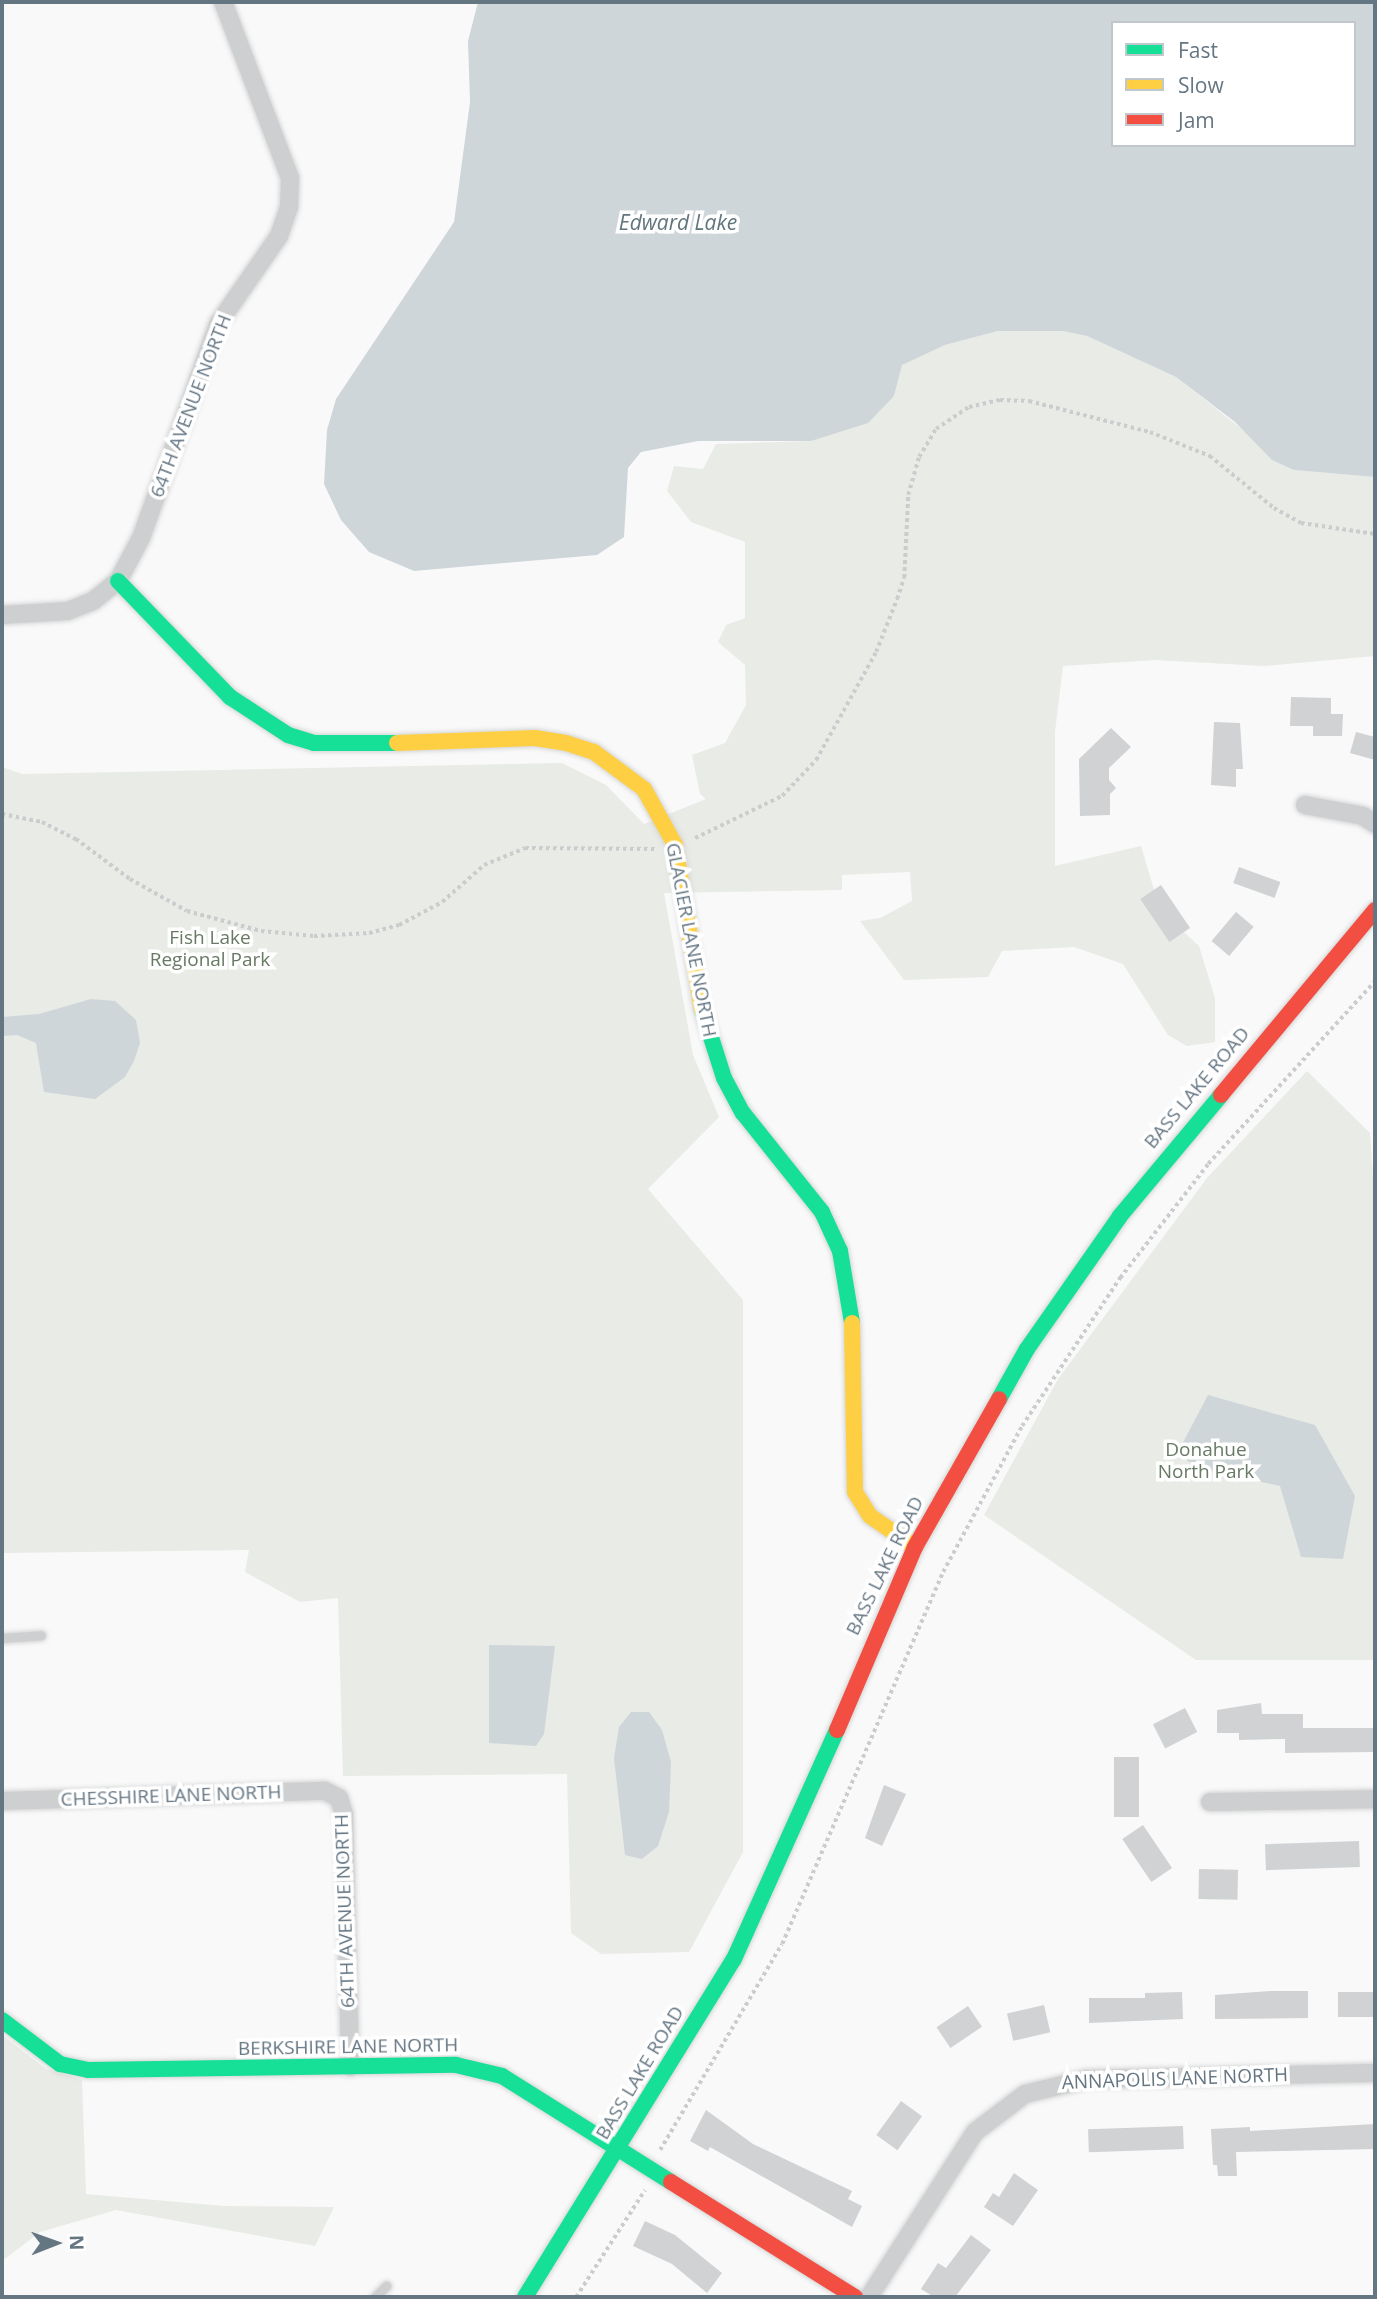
<!DOCTYPE html>
<style>
body{margin:0}
#map{position:relative;width:1377px;height:2299px;overflow:hidden;background:#f9f9f9;font-family:"Open Sans",sans-serif}
div>[style]{position:absolute}
.green>*{inset:0;background:#e8ebe6}
.water>*{inset:0;background:#ced6d9}
.building>*{inset:0;background:#d0d2d3;transform-origin:0 0}
.path>*{height:3.5px;margin-top:-1.75px;transform-origin:0;background:repeating-linear-gradient(90deg,#cbcccd 0 3.5px,transparent 0 7px)}
.roads{filter:drop-shadow(0 0 2px #d5d6d7) drop-shadow(0 0 2px #d5d6d7)}
.lane>*{height:9px;margin:-4.5px;padding:0 4.5px;transform-origin:4.5px;border-radius:4.5px;background:#cecfd0}
.street>*{height:18px;margin:-9px;padding:0 9px;transform-origin:9px;border-radius:9px;background:#cecfd0}
.fast>*{height:16px;margin:-8px;padding:0 8px;transform-origin:8px;border-radius:8px;background:#16e098}
.slow>*{height:16px;margin:-8px;padding:0 8px;transform-origin:8px;border-radius:8px;background:#ffcf43}
.jam>*{height:16px;margin:-8px;padding:0 8px;transform-origin:8px;border-radius:8px;background:#f24e42}
span{translate:-50% -50%;white-space:nowrap;text-align:center;line-height:1.15;-webkit-text-stroke:7px #fff;paint-order:stroke}
.street-label{font-size:19px;color:#657683}
.park-label{font-size:19px;color:#687a64}
.water-label{font-size:21px;color:#60757c;font-style:italic}
.frame{position:absolute;inset:0;border:4px solid #657683;pointer-events:none}
.legend{position:absolute;left:1111px;top:21px;width:245px;height:126px;box-sizing:border-box;background:#fff;border:2px solid #c1c8cd;margin:0;padding:9px 12px;list-style:none;font-size:21px;color:#657683}
.legend li{display:flex;align-items:center;gap:14px;height:35px}
.legend b{width:35px;border:2px solid #c1c8cd}
.north{position:absolute;left:21px;top:2208px;width:70px;height:70px;-webkit-text-stroke:5px #fff;paint-order:stroke;rotate:89deg;font-size:19px;font-weight:700;line-height:28px;text-align:center;color:#657683}
.north::after{content:'';display:block;margin:auto;width:24px;height:32px;background:#657683;clip-path:polygon(50% 0,100% 100%,50% 72%,0 100%)}
</style>
<div id="map">
<div class="green">
<div style="clip-path:polygon(998px 331px,1063px 331px,1087px 336px,1176px 377px,1294px 470px,1375px 477px,1375px 656px,1264px 666px,1156px 660px,1063px 666px,1055px 732px,1055px 866px,1141px 846px,1160px 910px,1199px 946px,1215px 998px,1215px 1042px,1187px 1046px,1168px 1035px,1123px 964px,1074px 947px,1002px 951px,988px 977px,904px 980px,860px 921px,880px 918px,912px 901px,910px 872px,842px 875px,842px 890px,664px 893px,693px 1055px,719px 1117px,648px 1189px,743px 1300px,743px 1852px,689px 1952px,601px 1954px,571px 1933px,567px 1774px,343px 1776px,338px 1598px,300px 1602px,245px 1572px,249px 1550px,2px 1553px,2px 767px,22px 774px,562px 763px,606px 785px,644px 824px,706px 799px,700px 794px,692px 755px,725px 743px,746px 705px,745px 665px,718px 642px,726px 625px,745px 618px,745px 542px,691px 522px,667px 491px,674px 466px,703px 469px,716px 444px,811px 441px,894px 396px,901px 365px,945px 345px)"></div>
<div style="clip-path:polygon(1307px 1071px,1370px 1133px,1375px 1207px,1375px 1660px,1196px 1660px,984px 1515px,1058px 1379px,1207px 1178px)"></div>
<div style="clip-path:polygon(2px 2035px,46px 2069px,82px 2080px,86px 2194px,224px 2206px,334px 2207px,315px 2246px,116px 2210px,40px 2232px,2px 2261px)"></div>
</div>
<div class="water">
<div style="clip-path:polygon(evenodd,478px 2px,1375px 2px,1375px 477px,1294px 470px,1272px 460px,1235px 422px,1176px 377px,1087px 336px,1063px 331px,998px 331px,945px 345px,902px 365px,894px 396px,868px 423px,811px 441px,698px 441px,641px 452px,628px 468px,624px 537px,597px 555px,414px 571px,369px 552px,341px 520px,324px 484px,327px 430px,336px 399px,454px 222px,470px 102px,468px 41px,478px 2px,1113px 23px,1354px 23px,1354px 145px,1113px 145px,1113px 23px)"></div>
<div style="clip-path:polygon(91px 999px,115px 1001px,136px 1020px,140px 1043px,134px 1061px,125px 1077px,95px 1099px,44px 1092px,36px 1043px,17px 1035px,2px 1036px,2px 1017px,39px 1014px)"></div>
<div style="clip-path:polygon(1208px 1395px,1315px 1425px,1355px 1496px,1343px 1559px,1301px 1557px,1280px 1486px,1196px 1468px,1178px 1452px)"></div>
<div style="clip-path:polygon(489px 1645px,555px 1646px,544px 1734px,536px 1746px,489px 1743px)"></div>
<div style="clip-path:polygon(631px 1712px,649px 1712px,662px 1730px,671px 1762px,669px 1812px,658px 1846px,642px 1859px,625px 1855px,614px 1758px,619px 1727px)"></div>
</div>
<div class="building">
<div style="clip-path:polygon(1291px 697px,1331px 698px,1331px 714px,1343px 714px,1342px 736px,1313px 736px,1313px 726px,1290px 726px)"></div>
<div style="clip-path:polygon(1214px 722px,1240px 723px,1243px 769px,1236px 769px,1236px 787px,1211px 785px)"></div>
<div style="clip-path:polygon(1111px 728px,1131px 747px,1109px 768px,1109px 780px,1116px 788px,1110px 794px,1110px 815px,1080px 816px,1079px 759px)"></div>
<div style="clip-path:polygon(1356px 732px,1375px 737px,1375px 760px,1350px 753px)"></div>
<div style="left:1239px;top:867px;width:44px;height:17px;rotate:20deg"></div>
<div style="left:1161px;top:885px;width:52px;height:25px;rotate:56deg"></div>
<div style="left:1236px;top:912px;width:23px;height:38px;rotate:40deg"></div>
<div style="clip-path:polygon(1261px 1703px,1262px 1714px,1303px 1714px,1303px 1728px,1375px 1728px,1375px 1752px,1285px 1753px,1285px 1739px,1239px 1740px,1239px 1733px,1217px 1733px,1217px 1710px)"></div>
<div style="left:1185px;top:1708px;width:27px;height:36px;rotate:63deg"></div>
<div style="left:1114px;top:1757px;width:25px;height:60px"></div>
<div style="clip-path:polygon(884px 1785px,906px 1794px,882px 1846px,865px 1838px)"></div>
<div style="left:1143px;top:1825px;width:52px;height:25px;rotate:56deg"></div>
<div style="left:1359px;top:1841px;width:26px;height:94px;rotate:88deg"></div>
<div style="left:1199px;top:1869px;width:39px;height:30px;rotate:1deg"></div>
<div style="clip-path:polygon(1270px 1991px,1308px 1991px,1308px 2018px,1215px 2019px,1215px 1995px)"></div>
<div style="clip-path:polygon(1182px 1992px,1183px 2019px,1089px 2023px,1089px 1998px,1145px 1998px,1145px 1993px)"></div>
<div style="left:1338px;top:1992px;width:37px;height:25px"></div>
<div style="left:1044px;top:2005px;width:28px;height:38px;rotate:77deg"></div>
<div style="left:968px;top:2006px;width:25px;height:38px;rotate:56deg"></div>
<div style="left:901px;top:2101px;width:26px;height:42px;rotate:36deg"></div>
<div style="clip-path:polygon(706px 2110px,753px 2144px,852px 2191px,848px 2199px,862px 2206px,852px 2227px,710px 2147px,708px 2151px,690px 2141px)"></div>
<div style="clip-path:polygon(1375px 2124px,1375px 2149px,1236px 2152px,1237px 2176px,1218px 2176px,1217px 2165px,1213px 2165px,1211px 2129px,1250px 2127px,1250px 2131px)"></div>
<div style="left:1183px;top:2126px;width:23px;height:95px;rotate:88deg"></div>
<div style="clip-path:polygon(1014px 2173px,1038px 2190px,1013px 2226px,984px 2207px,993px 2193px,999px 2197px)"></div>
<div style="clip-path:polygon(645px 2221px,675px 2235px,722px 2273px,707px 2293px,672px 2264px,633px 2246px)"></div>
<div style="clip-path:polygon(971px 2235px,991px 2250px,955px 2297px,934px 2297px,921px 2289px,938px 2263px,946px 2268px)"></div>
</div>
<div class="path">
<div style="left:2px;top:814px;width:41px;rotate:11.3deg"></div>
<div style="left:42px;top:822px;width:38px;rotate:27deg"></div>
<div style="left:76px;top:839px;width:67px;rotate:36.5deg"></div>
<div style="left:130px;top:879px;width:65px;rotate:29.3deg"></div>
<div style="left:187px;top:911px;width:77px;rotate:15.1deg"></div>
<div style="left:261px;top:931px;width:53px;rotate:5.4deg"></div>
<div style="left:314px;top:936px;width:55px;rotate:-3.1deg"></div>
<div style="left:369px;top:933px;width:31px;rotate:-15deg"></div>
<div style="left:399px;top:925px;width:49px;rotate:-28.1deg"></div>
<div style="left:442px;top:902px;width:56px;rotate:-41.4deg"></div>
<div style="left:484px;top:865px;width:44px;rotate:-22.5deg"></div>
<div style="left:525px;top:848px;width:130px;rotate:0.4deg"></div>
<div style="left:695px;top:838px;width:97px;rotate:-25.8deg"></div>
<div style="left:782px;top:796px;width:50px;rotate:-46.6deg"></div>
<div style="left:816px;top:760px;width:124px;rotate:-60.9deg"></div>
<div style="left:876px;top:652px;width:57px;rotate:-68.4deg"></div>
<div style="left:897px;top:599px;width:22px;rotate:-72deg"></div>
<div style="left:904px;top:578px;width:83px;rotate:-87.2deg"></div>
<div style="left:908px;top:495px;width:40px;rotate:-74deg"></div>
<div style="left:919px;top:457px;width:33px;rotate:-59deg"></div>
<div style="left:936px;top:429px;width:40px;rotate:-34deg"></div>
<div style="left:969px;top:407px;width:32px;rotate:-13deg"></div>
<div style="left:1000px;top:400px;width:29px;rotate:2deg"></div>
<div style="left:1029px;top:401px;width:125px;rotate:14.4deg"></div>
<div style="left:1150px;top:432px;width:65px;rotate:21.8deg"></div>
<div style="left:1210px;top:456px;width:82px;rotate:39.1deg"></div>
<div style="left:1274px;top:508px;width:31px;rotate:29deg"></div>
<div style="left:1301px;top:523px;width:75px;rotate:8.5deg"></div>
<div style="left:660px;top:2150px;width:239px;rotate:-59.4deg"></div>
<div style="left:782px;top:1944px;width:405px;rotate:-66.6deg"></div>
<div style="left:943px;top:1572px;width:166px;rotate:-61.6deg"></div>
<div style="left:1022px;top:1426px;width:178px;rotate:-56.5deg"></div>
<div style="left:1120px;top:1278px;width:144px;rotate:-52.3deg"></div>
<div style="left:1208px;top:1164px;width:248px;rotate:-47.6deg"></div>
<div style="left:576px;top:2297px;width:127px;rotate:-57.2deg"></div>
</div>
<div class="roads">
<div class="lane">
<div style="left:2px;top:1638px;width:39px;rotate:-4deg"></div>
<div style="left:375px;top:2297px;width:16px;rotate:-45deg"></div>
</div>
<div class="street">
<div style="left:2px;top:615px;width:66px;rotate:-3.5deg"></div>
<div style="left:68px;top:611px;width:27px;rotate:-22deg"></div>
<div style="left:93px;top:601px;width:32px;rotate:-39deg"></div>
<div style="left:118px;top:581px;width:49px;rotate:-61.9deg"></div>
<div style="left:141px;top:538px;width:227px;rotate:-70.2deg"></div>
<div style="left:218px;top:324px;width:107px;rotate:-55.3deg"></div>
<div style="left:279px;top:236px;width:31px;rotate:-71deg"></div>
<div style="left:289px;top:207px;width:29px;rotate:-88deg"></div>
<div style="left:290px;top:178px;width:188px;rotate:-110.8deg"></div>
<div style="left:1305px;top:805px;width:59px;rotate:10.7deg"></div>
<div style="left:1363px;top:816px;width:14px;rotate:34deg"></div>
<div style="left:2px;top:1801px;width:323px;rotate:-1.8deg"></div>
<div style="left:325px;top:1791px;width:16px;rotate:27deg"></div>
<div style="left:339px;top:1798px;width:17px;rotate:73deg"></div>
<div style="left:344px;top:1814px;width:253px;rotate:88.6deg"></div>
<div style="left:1210px;top:1802px;width:165px;rotate:-1deg"></div>
<div style="left:869px;top:2297px;width:196px;rotate:-57.3deg"></div>
<div style="left:975px;top:2132px;width:63px;rotate:-37.2deg"></div>
<div style="left:1025px;top:2094px;width:64px;rotate:-13.6deg"></div>
<div style="left:1087px;top:2079px;width:288px;rotate:-1.2deg"></div>
</div>
<div class="fast">
<div style="left:118px;top:581px;width:161px;rotate:46deg"></div>
<div style="left:230px;top:697px;width:69px;rotate:33.2deg"></div>
<div style="left:288px;top:735px;width:27px;rotate:17deg"></div>
<div style="left:314px;top:743px;width:83px"></div>
<div style="left:702px;top:1009px;width:72px;rotate:72.3deg"></div>
<div style="left:724px;top:1078px;width:40px;rotate:62deg"></div>
<div style="left:743px;top:1113px;width:127px;rotate:51.4deg"></div>
<div style="left:822px;top:1212px;width:43px;rotate:65.2deg"></div>
<div style="left:840px;top:1251px;width:73px;rotate:80.5deg"></div>
<div style="left:999px;top:1399px;width:57px;rotate:-60.8deg"></div>
<div style="left:1027px;top:1349px;width:162px;rotate:-55deg"></div>
<div style="left:1120px;top:1216px;width:158px;rotate:-50.1deg"></div>
<div style="left:2px;top:2020px;width:73px;rotate:37.2deg"></div>
<div style="left:60px;top:2064px;width:29px;rotate:12deg"></div>
<div style="left:88px;top:2070px;width:368px;rotate:-0.8deg"></div>
<div style="left:456px;top:2065px;width:47px;rotate:13.4deg"></div>
<div style="left:502px;top:2076px;width:199px;rotate:32.1deg"></div>
<div style="left:525px;top:2297px;width:397px;rotate:-58.3deg"></div>
<div style="left:734px;top:1959px;width:251px;rotate:-65.8deg"></div>
</div>
<div class="slow">
<div style="left:397px;top:743px;width:138px;rotate:-2.1deg"></div>
<div style="left:535px;top:738px;width:31px;rotate:9deg"></div>
<div style="left:566px;top:743px;width:29px;rotate:18deg"></div>
<div style="left:594px;top:752px;width:62px;rotate:36.5deg"></div>
<div style="left:644px;top:789px;width:64px;rotate:61deg"></div>
<div style="left:675px;top:845px;width:166px;rotate:80.7deg"></div>
<div style="left:852px;top:1323px;width:169px;rotate:89deg"></div>
<div style="left:855px;top:1492px;width:28px;rotate:58deg"></div>
<div style="left:870px;top:1516px;width:55px;rotate:34.6deg"></div>
</div>
<div class="jam">
<div style="left:1221px;top:1095px;width:241px;rotate:-50.2deg"></div>
<div style="left:837px;top:1730px;width:199px;rotate:-66.9deg"></div>
<div style="left:915px;top:1547px;width:170px;rotate:-60.4deg"></div>
<div style="left:671px;top:2182px;width:217px;rotate:32deg"></div>
</div>
</div>
<div class="street-label">
<span style="left:191px;top:406px;rotate:-69deg">64TH AVENUE NORTH</span>
<span style="left:691px;top:940px;rotate:79deg">GLACIER LANE NORTH</span>
<span style="left:1197px;top:1088px;rotate:-50deg">BASS LAKE ROAD</span>
<span style="left:885px;top:1566px;rotate:-64deg">BASS LAKE ROAD</span>
<span style="left:171px;top:1796px;rotate:-2deg">CHESSHIRE LANE NORTH</span>
<span style="left:345px;top:1911px;rotate:-92deg">64TH AVENUE NORTH</span>
<span style="left:348px;top:2047px;rotate:-1deg">BERKSHIRE LANE NORTH</span>
<span style="left:640px;top:2073px;rotate:-59deg">BASS LAKE ROAD</span>
<span style="left:1175px;top:2079px;rotate:-2deg">ANNAPOLIS LANE NORTH</span>
</div>
<div class="park-label">
<span style="left:210px;top:949px">Fish Lake<br>Regional Park</span>
<span style="left:1206px;top:1461px">Donahue<br>North Park</span>
</div>
<div class="water-label">
<span style="left:678px;top:222px">Edward Lake</span>
</div>
<div class="frame"></div>
<ul class="legend">
<li><b style="height:9px;background:#16e098"></b>Fast</li>
<li><b style="height:9px;background:#ffcf43"></b>Slow</li>
<li><b style="height:9px;background:#f24e42"></b>Jam</li>
</ul>
<div class="north">N</div>
</div>
